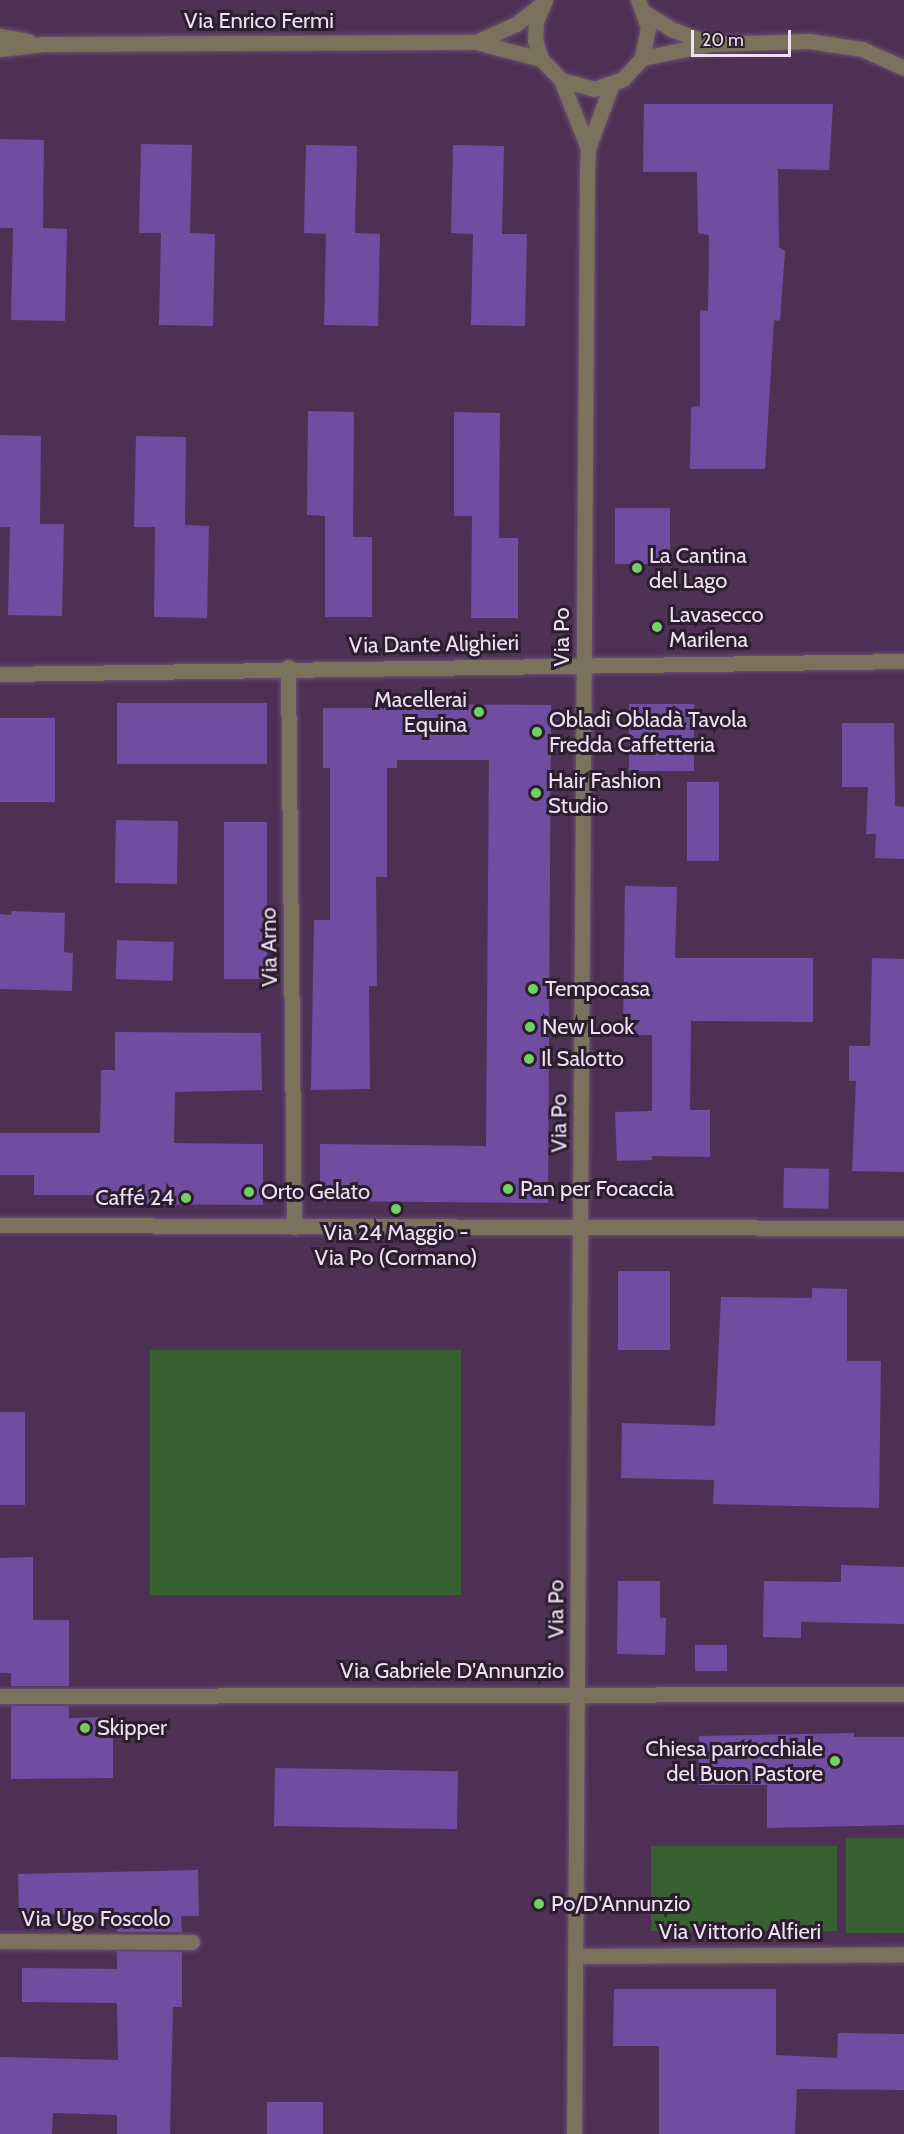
<!DOCTYPE html>
<meta charset="utf-8">
<style>
body{margin:0}
#map{position:relative;width:904px;height:2134px;overflow:hidden;background:#4e3054;font-family:Cabin,sans-serif}
div>[style]{position:absolute}
.green>*{inset:0;background:#386132;transform-origin:0 0}
.building>*{inset:0;background:#714da1;transform-origin:0 0}
.roads{filter:drop-shadow(0 0 2px #6b4f71) drop-shadow(0 0 2px #6b4f71)}
.minor>*{height:15px;margin:-7.5px;padding:0 7.5px;transform-origin:7.5px;border-radius:7.5px;background:#7c715d}
.dots>*{width:16px;height:16px;translate:-50% -50%;box-sizing:border-box;border:3px solid #2c1e2f;border-radius:50%}
span{translate:-50% -50%;white-space:nowrap;text-align:center;line-height:1.15;-webkit-text-stroke:6px #2c1e2f;paint-order:stroke}
.street-label{font-size:22px;color:#f1def4}
.poi-label{font-size:22px;color:#f1def4}
.left{translate:0 -50%;text-align:left}
.right{translate:-100% -50%;text-align:right}
.scale{position:absolute;left:691px;top:30px;width:100px;height:27px;box-sizing:border-box;border:3px solid #f1def4;border-top:0;padding-left:8px;font-size:18px;line-height:21px;white-space:nowrap;color:#f1def4;-webkit-text-stroke:4px #2c1e2f;paint-order:stroke}
</style>
<div id="map">
<div class="green">
<div style="left:461px;top:1350px;width:245px;height:311px;rotate:90deg"></div>
<div style="left:846px;top:1838px;width:58px;height:95px"></div>
<div style="left:651px;top:1846px;width:186px;height:85px"></div>
</div>
<div class="building">
<div style="clip-path:polygon(644px 104px,833px 104px,829px 170px,778px 169px,779px 247px,785px 251px,780px 321px,774px 320px,765px 469px,690px 469px,691px 407px,700px 406px,700px 310px,708px 311px,709px 235px,698px 233px,697px 172px,643px 172px)"></div>
<div style="clip-path:polygon(0 139px,44px 140px,43px 228px,67px 229px,65px 321px,11px 320px,13px 228px,0 228px)"></div>
<div style="clip-path:polygon(141px 144px,192px 145px,190px 233px,215px 234px,213px 326px,159px 325px,161px 233px,139px 233px)"></div>
<div style="clip-path:polygon(306px 145px,357px 146px,355px 233px,380px 234px,378px 326px,324px 325px,326px 234px,304px 233px)"></div>
<div style="clip-path:polygon(453px 145px,504px 146px,502px 234px,527px 234px,525px 326px,471px 325px,473px 234px,451px 233px)"></div>
<div style="clip-path:polygon(308px 411px,354px 412px,353px 537px,372px 537px,372px 617px,325px 617px,325px 516px,307px 515px)"></div>
<div style="clip-path:polygon(454px 412px,500px 413px,499px 538px,518px 538px,518px 618px,471px 618px,472px 516px,454px 516px)"></div>
<div style="clip-path:polygon(0 435px,41px 436px,40px 524px,64px 524px,62px 616px,8px 615px,10px 527px,0 527px)"></div>
<div style="clip-path:polygon(136px 436px,186px 437px,185px 525px,209px 526px,207px 618px,154px 617px,155px 527px,134px 527px)"></div>
<div style="left:615px;top:508px;width:55px;height:56px"></div>
<div style="left:117px;top:703px;width:150px;height:61px"></div>
<div style="clip-path:polygon(395px 704px,551px 705px,548px 1203px,320px 1201px,320px 1144px,486px 1146px,489px 760px,397px 760px,397px 768px,387px 768px,387px 877px,376px 877px,377px 986px,369px 986px,370px 1089px,311px 1090px,314px 920px,330px 920px,330px 768px,323px 768px,323px 708px,395px 708px)"></div>
<div style="left:629px;top:704px;width:65px;height:67px"></div>
<div style="left:0;top:718px;width:55px;height:84px"></div>
<div style="clip-path:polygon(842px 723px,894px 723px,895px 806px,904px 807px,904px 859px,875px 858px,876px 834px,866px 834px,868px 787px,842px 787px)"></div>
<div style="left:687px;top:782px;width:32px;height:79px"></div>
<div style="left:116px;top:820px;width:62px;height:63px;rotate:1deg"></div>
<div style="left:224px;top:822px;width:43px;height:157px"></div>
<div style="clip-path:polygon(625px 886px,677px 887px,675px 958px,813px 958px,813px 1022px,691px 1021px,690px 1110px,710px 1110px,710px 1157px,652px 1156px,652px 1160px,617px 1161px,615px 1112px,652px 1111px,652px 1035px,623px 1035px)"></div>
<div style="clip-path:polygon(12px 911px,65px 913px,64px 952px,73px 953px,72px 991px,0 989px,0 914px,11px 915px)"></div>
<div style="left:117px;top:940px;width:57px;height:39px;rotate:2deg"></div>
<div style="clip-path:polygon(872px 958px,904px 959px,904px 1172px,852px 1171px,856px 1081px,849px 1081px,849px 1046px,870px 1046px)"></div>
<div style="clip-path:polygon(115px 1032px,261px 1033px,262px 1090px,175px 1092px,174px 1143px,263px 1144px,263px 1205px,101px 1204px,101px 1195px,34px 1195px,34px 1175px,0 1175px,0 1133px,100px 1133px,101px 1070px,115px 1070px)"></div>
<div style="left:784px;top:1168px;width:45px;height:40px;rotate:1deg"></div>
<div style="left:670px;top:1271px;width:79px;height:52px;rotate:90deg"></div>
<div style="clip-path:polygon(812px 1288px,847px 1289px,847px 1361px,881px 1361px,879px 1508px,713px 1504px,714px 1480px,621px 1478px,622px 1423px,715px 1426px,721px 1297px,812px 1298px)"></div>
<div style="left:0;top:1412px;width:25px;height:93px"></div>
<div style="clip-path:polygon(33px 1557px,33px 1620px,69px 1620px,69px 1686px,11px 1686px,11px 1673px,0 1673px,0 1558px)"></div>
<div style="clip-path:polygon(841px 1565px,904px 1567px,904px 1624px,801px 1622px,801px 1638px,763px 1637px,764px 1581px,841px 1582px)"></div>
<div style="clip-path:polygon(618px 1581px,660px 1581px,660px 1618px,666px 1618px,665px 1655px,617px 1654px)"></div>
<div style="left:695px;top:1645px;width:32px;height:26px"></div>
<div style="clip-path:polygon(11px 1706px,69px 1706px,69px 1718px,113px 1717px,113px 1778px,11px 1779px)"></div>
<div style="clip-path:polygon(854px 1733px,854px 1737px,904px 1737px,904px 1825px,767px 1828px,767px 1785px,698px 1785px,699px 1736px)"></div>
<div style="left:275px;top:1768px;width:183px;height:58px;rotate:1deg"></div>
<div style="clip-path:polygon(198px 1870px,199px 1916px,181px 1916px,182px 1932px,117px 1932px,116px 1912px,19px 1915px,18px 1874px)"></div>
<div style="clip-path:polygon(117px 1951px,182px 1952px,182px 2007px,173px 2007px,170px 2134px,117px 2134px,117px 2115px,53px 2113px,52px 2134px,0 2134px,0 2057px,118px 2060px,117px 2003px,22px 2002px,22px 1968px,117px 1969px)"></div>
<div style="clip-path:polygon(614px 1989px,776px 1989px,776px 2055px,837px 2058px,838px 2033px,904px 2034px,904px 2090px,797px 2089px,795px 2134px,659px 2134px,659px 2046px,613px 2046px)"></div>
<div style="left:323px;top:2102px;width:32px;height:56px;rotate:90deg"></div>
</div>
<div class="roads">
<div class="minor">
<div style="left:545px;top:0;width:23px;rotate:113deg"></div>
<div style="left:536px;top:21px;width:19px;rotate:93deg"></div>
<div style="left:535px;top:40px;width:20px;rotate:72deg"></div>
<div style="left:541px;top:59px;width:29px;rotate:46deg"></div>
<div style="left:561px;top:80px;width:34px;rotate:15deg"></div>
<div style="left:594px;top:89px;width:31px;rotate:-19deg"></div>
<div style="left:623px;top:79px;width:28px;rotate:-48deg"></div>
<div style="left:642px;top:58px;width:32px;rotate:-79deg"></div>
<div style="left:648px;top:27px;width:29px;rotate:-110deg"></div>
<div style="left:644px;top:12px;width:32px;rotate:32deg"></div>
<div style="left:671px;top:29px;width:40px;rotate:21deg"></div>
<div style="left:0;top:36px;width:28px;rotate:10deg"></div>
<div style="left:476px;top:42px;width:44px;rotate:-24.2deg"></div>
<div style="left:516px;top:24px;width:34px;rotate:-38deg"></div>
<div style="left:0;top:49px;width:43px;rotate:-6.6deg"></div>
<div style="left:43px;top:44px;width:433px;rotate:-0.3deg"></div>
<div style="left:476px;top:42px;width:67px;rotate:14.7deg"></div>
<div style="left:642px;top:58px;width:70px;rotate:-11.5deg"></div>
<div style="left:711px;top:44px;width:98px;rotate:-1.8deg"></div>
<div style="left:809px;top:41px;width:54px;rotate:8.6deg"></div>
<div style="left:862px;top:49px;width:46px;rotate:24.3deg"></div>
<div style="left:561px;top:80px;width:73px;rotate:68.3deg"></div>
<div style="left:288px;top:667px;width:560px;rotate:89.39deg"></div>
<div style="left:0;top:674px;width:904px;rotate:-0.82deg"></div>
<div style="left:0;top:1225px;width:904px;rotate:0.19deg"></div>
<div style="left:0;top:1696px;width:904px;rotate:-0.13deg"></div>
<div style="left:0;top:1941px;width:192px;rotate:0.3deg"></div>
<div style="left:576px;top:1956px;width:328px;rotate:-0.3deg"></div>
<div style="left:574px;top:2134px;width:1960px;rotate:-89.62deg"></div>
<div style="left:587px;top:174px;width:26px;rotate:-88deg"></div>
<div style="left:588px;top:148px;width:66px;rotate:-69.6deg"></div>
</div>
</div>
<div class="dots">
<div style="left:637px;top:568px;background:#6ed360"></div>
<div style="left:657px;top:627px;background:#6ed360"></div>
<div style="left:479px;top:712px;background:#6ed360"></div>
<div style="left:537px;top:732px;background:#6ed360"></div>
<div style="left:536px;top:793px;background:#6ed360"></div>
<div style="left:533px;top:989px;background:#6ed360"></div>
<div style="left:530px;top:1027px;background:#6ed360"></div>
<div style="left:529px;top:1059px;background:#6ed360"></div>
<div style="left:508px;top:1189px;background:#6ed360"></div>
<div style="left:249px;top:1192px;background:#6ed360"></div>
<div style="left:186px;top:1198px;background:#6ed360"></div>
<div style="left:396px;top:1209px;background:#6ed360"></div>
<div style="left:85px;top:1728px;background:#6ed360"></div>
<div style="left:835px;top:1761px;background:#6ed360"></div>
<div style="left:539px;top:1904px;background:#6ed360"></div>
</div>
<div class="street-label">
<span style="left:259px;top:21px">Via Enrico Fermi</span>
<span style="left:562px;top:637px;rotate:-90deg">Via Po</span>
<span style="left:434px;top:644px;rotate:-1deg">Via Dante Alighieri</span>
<span style="left:269px;top:947px;rotate:-91deg">Via Arno</span>
<span style="left:559px;top:1123px;rotate:-90deg">Via Po</span>
<span style="left:556px;top:1609px;rotate:-90deg">Via Po</span>
<span style="left:452px;top:1671px">Via Gabriele D'Annunzio</span>
<span style="left:96px;top:1919px">Via Ugo Foscolo</span>
<span style="left:740px;top:1932px">Via Vittorio Alfieri</span>
</div>
<div class="poi-label">
<span class="left" style="left:649px;top:568px">La Cantina<br>del Lago</span>
<span class="left" style="left:669px;top:627px">Lavasecco<br>Marilena</span>
<span class="right" style="left:467px;top:712px">Macellerai<br>Equina</span>
<span class="left" style="left:549px;top:732px">Obladì Obladà Tavola<br>Fredda Caffetteria</span>
<span class="left" style="left:548px;top:793px">Hair Fashion<br>Studio</span>
<span class="left" style="left:545px;top:989px">Tempocasa</span>
<span class="left" style="left:542px;top:1027px">New Look</span>
<span class="left" style="left:541px;top:1059px">Il Salotto</span>
<span class="left" style="left:520px;top:1189px">Pan per Focaccia</span>
<span class="left" style="left:261px;top:1192px">Orto Gelato</span>
<span class="right" style="left:174px;top:1198px">Caffé 24</span>
<span style="left:396px;top:1245px">Via 24 Maggio -<br>Via Po (Cormano)</span>
<span class="left" style="left:97px;top:1728px">Skipper</span>
<span class="right" style="left:823px;top:1761px">Chiesa parrocchiale<br>del Buon Pastore</span>
<span class="left" style="left:551px;top:1904px">Po/D'Annunzio</span>
</div>
<div class="scale">20 m</div>
</div>
